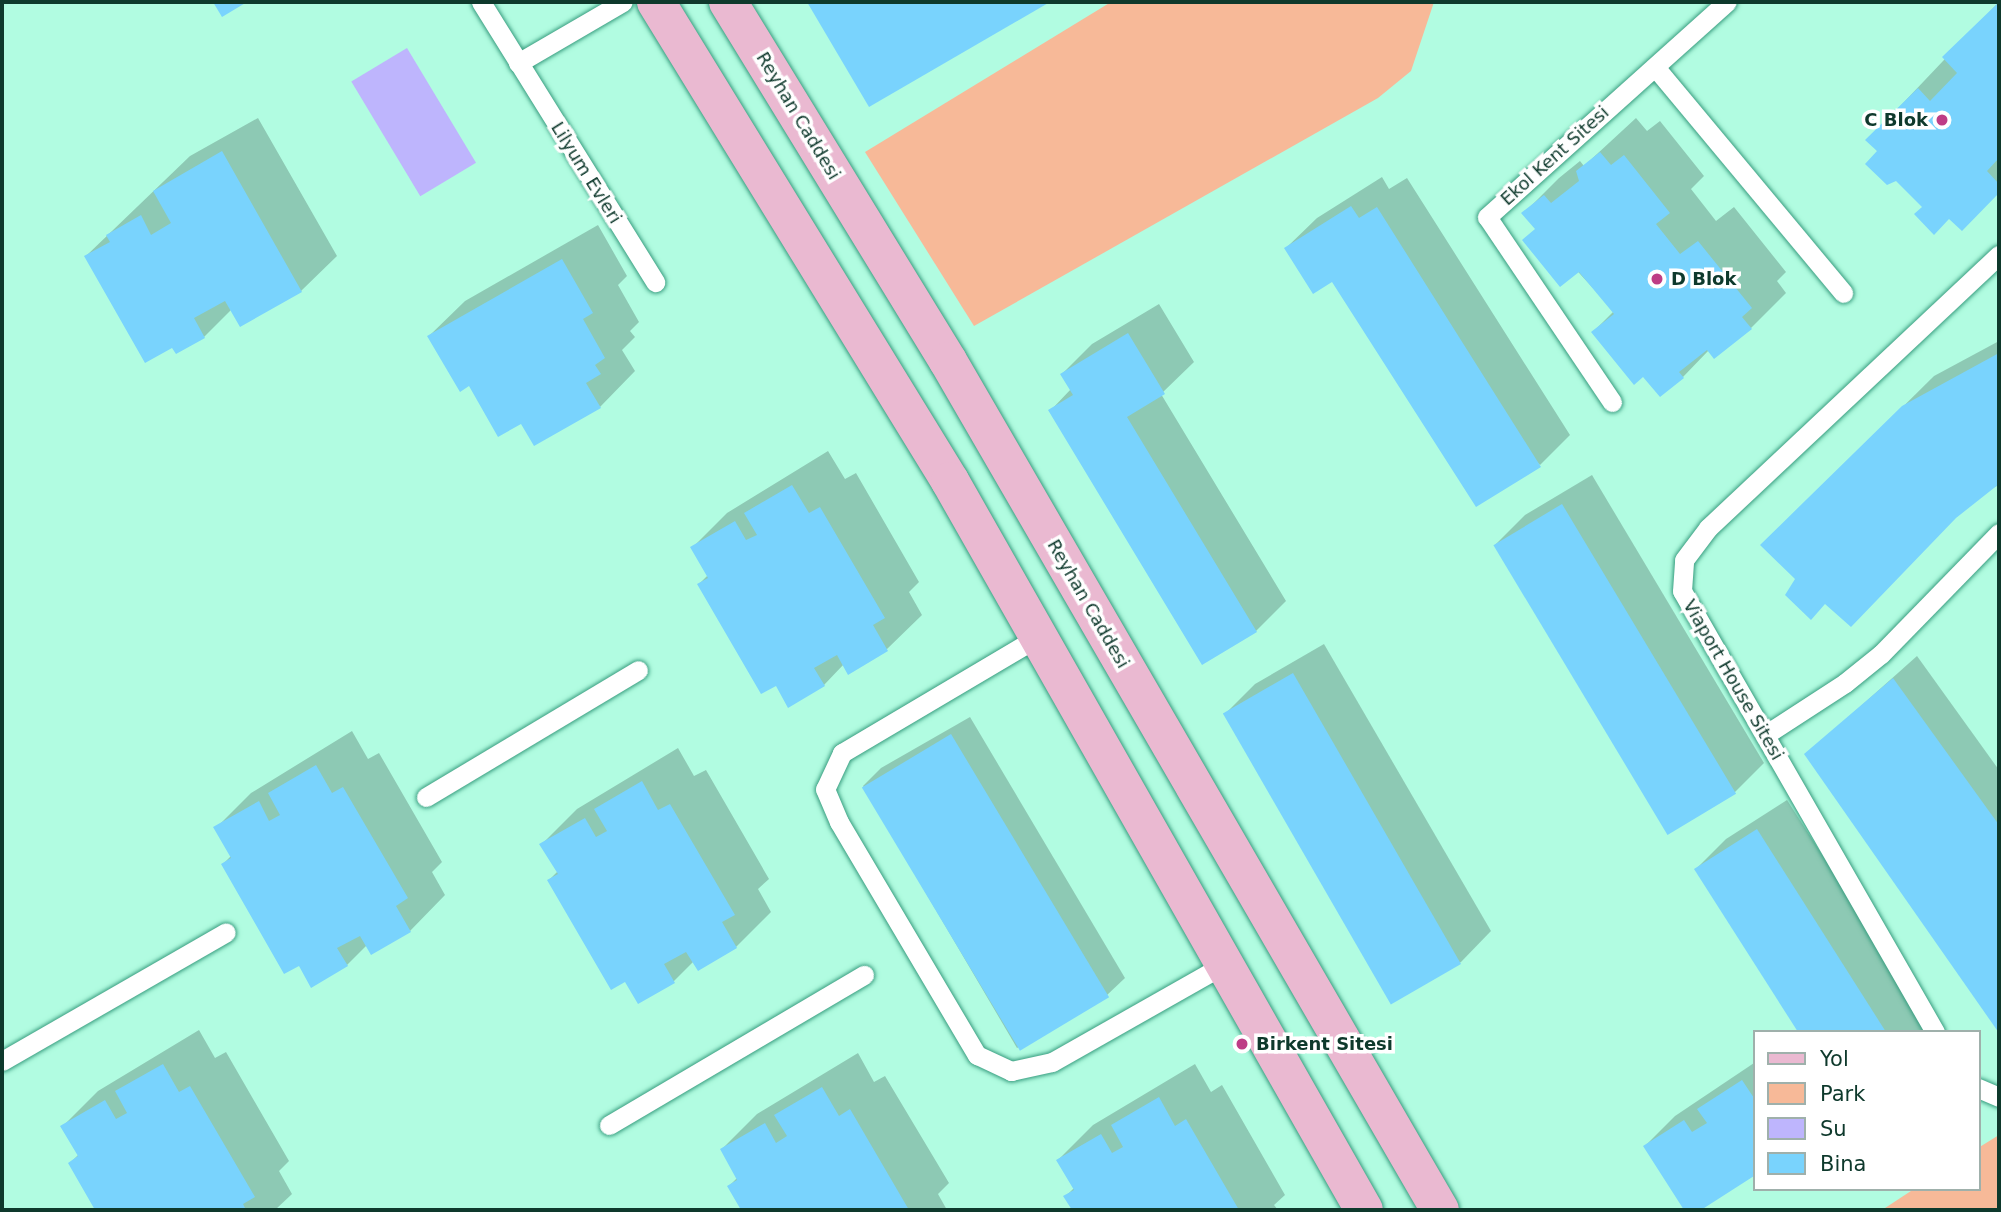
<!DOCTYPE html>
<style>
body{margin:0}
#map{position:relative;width:2001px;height:1212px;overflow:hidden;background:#b1fce1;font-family:"DejaVu Sans",sans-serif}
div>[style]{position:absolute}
.green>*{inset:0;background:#f7b998}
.water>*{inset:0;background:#beb5fd;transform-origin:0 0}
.shadow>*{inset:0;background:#0003}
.building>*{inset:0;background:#79d3fd;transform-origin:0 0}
.roads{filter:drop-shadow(0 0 2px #389d7f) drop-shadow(0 0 2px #389d7f)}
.lane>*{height:19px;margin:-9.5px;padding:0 9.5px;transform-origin:9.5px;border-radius:9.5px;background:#fff}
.primary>*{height:38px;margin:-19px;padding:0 19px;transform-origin:19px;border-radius:19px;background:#eab9d1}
.dots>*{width:19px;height:19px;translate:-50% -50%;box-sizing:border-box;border:4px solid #fff;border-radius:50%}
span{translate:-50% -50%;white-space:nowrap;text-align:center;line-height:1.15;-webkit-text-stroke:7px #fff;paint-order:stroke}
.street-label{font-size:18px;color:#0e392c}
.poi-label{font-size:18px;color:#0e392c;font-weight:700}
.right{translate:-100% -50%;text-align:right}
.left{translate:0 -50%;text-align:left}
.frame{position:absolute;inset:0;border:4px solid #0e392c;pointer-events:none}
.legend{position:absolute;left:1753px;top:1030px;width:228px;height:161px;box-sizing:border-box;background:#fff;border:2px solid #9fb0ab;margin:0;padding:9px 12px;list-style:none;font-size:21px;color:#0e392c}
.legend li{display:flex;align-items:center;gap:14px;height:35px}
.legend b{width:35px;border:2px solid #9fb0ab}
</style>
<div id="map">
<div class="green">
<div style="clip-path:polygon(1111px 2px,1434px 2px,1411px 71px,1378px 98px,974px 326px,865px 152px)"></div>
<div style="clip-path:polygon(1999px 1135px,1999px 1210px,1882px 1210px,1914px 1189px,1978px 1189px,1978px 1148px)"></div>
</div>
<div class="water">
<div style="left:407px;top:48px;width:134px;height:65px;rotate:59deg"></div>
</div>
<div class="shadow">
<div style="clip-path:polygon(809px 2px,1046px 2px,870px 105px)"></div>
<div style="clip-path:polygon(1999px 2px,1999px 191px,1962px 229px,1950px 217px,1924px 206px,1868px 140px)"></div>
<div style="clip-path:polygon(258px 118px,337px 256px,301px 291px,241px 325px,232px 309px,204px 337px,86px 256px,190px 156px)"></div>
<div style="clip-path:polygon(1636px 118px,1647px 131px,1660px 121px,1704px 176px,1691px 189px,1716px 221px,1734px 207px,1786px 272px,1777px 281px,1786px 293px,1751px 328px,1709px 350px,1683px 377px,1644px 374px,1593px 332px,1614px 311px,1524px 213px,1559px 178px,1580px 161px,1584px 166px)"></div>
<div style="clip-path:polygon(1382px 177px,1389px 189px,1407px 178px,1570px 435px,1540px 465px,1333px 280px,1286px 248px,1317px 218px)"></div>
<div style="clip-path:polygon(598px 225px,627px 276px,618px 285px,639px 322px,630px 331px,635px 337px,622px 350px,635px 371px,600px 407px,522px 422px,469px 384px,429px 336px,465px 301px)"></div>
<div style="clip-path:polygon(1159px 304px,1194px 362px,1161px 394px,1286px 601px,1256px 631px,1051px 410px,1071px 389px,1062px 374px,1092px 344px)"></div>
<div style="clip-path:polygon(1999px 341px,1999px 485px,1797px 579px,1763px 545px,1934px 376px)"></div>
<div style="clip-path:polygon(828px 451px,845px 479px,856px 473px,919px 582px,909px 592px,922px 615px,886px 650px,844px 664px,824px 685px,776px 684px,699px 584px,708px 575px,692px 548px,727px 513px)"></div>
<div style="clip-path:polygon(1592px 475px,1764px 763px,1734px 793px,1495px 545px,1525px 515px)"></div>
<div style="clip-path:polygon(1324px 644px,1491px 931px,1461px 962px,1393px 1001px,1225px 714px,1255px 684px)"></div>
<div style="clip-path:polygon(1917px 656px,1999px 770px,1999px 1030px,1807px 754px)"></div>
<div style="clip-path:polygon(970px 717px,1125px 978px,1106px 996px,1017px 1048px,863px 786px,881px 768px)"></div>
<div style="clip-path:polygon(352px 731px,368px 759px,379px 753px,442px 862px,432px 872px,445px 895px,410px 931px,367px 945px,347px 965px,299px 964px,223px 864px,231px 856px,216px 828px,251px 793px)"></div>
<div style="clip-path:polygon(678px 748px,694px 776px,706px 770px,769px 879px,758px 889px,771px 912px,736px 947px,694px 961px,674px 981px,626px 980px,549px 880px,558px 871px,542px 844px,577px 809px)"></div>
<div style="clip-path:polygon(1787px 800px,1936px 1032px,1800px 1032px,1696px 869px,1726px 839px)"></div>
<div style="clip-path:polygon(199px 1030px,215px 1058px,226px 1052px,289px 1161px,279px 1171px,292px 1194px,275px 1210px,97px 1210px,70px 1163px,79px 1154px,63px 1126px,98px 1091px)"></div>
<div style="clip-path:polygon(858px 1053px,874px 1082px,885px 1076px,949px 1183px,938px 1194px,947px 1210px,743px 1210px,729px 1186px,738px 1177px,722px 1149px,757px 1114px)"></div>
<div style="clip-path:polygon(1754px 1063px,1754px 1174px,1698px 1210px,1686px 1210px,1645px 1146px,1675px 1116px)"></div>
<div style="clip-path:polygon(1195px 1064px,1211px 1092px,1222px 1085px,1285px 1195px,1274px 1205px,1278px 1210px,1074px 1210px,1066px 1196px,1074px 1188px,1058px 1160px,1093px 1125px)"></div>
</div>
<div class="building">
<div style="clip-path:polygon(213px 2px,247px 2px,222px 17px)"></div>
<div style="clip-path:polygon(807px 2px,1050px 2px,869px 107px)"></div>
<div style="clip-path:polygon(1999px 2px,1999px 158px,1987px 171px,1999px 184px,1999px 193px,1962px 231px,1949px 219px,1934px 235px,1914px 214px,1922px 207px,1896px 181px,1887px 185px,1865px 164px,1877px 151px,1865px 140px,1918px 88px,1930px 101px,1957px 73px,1942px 57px)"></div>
<div style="clip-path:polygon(222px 151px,302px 292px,240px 327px,225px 301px,194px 318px,205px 338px,176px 354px,172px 348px,145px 363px,84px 256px,110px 242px,106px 235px,141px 215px,151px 235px,171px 223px,153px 191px)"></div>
<div style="clip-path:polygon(1600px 152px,1611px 165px,1624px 155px,1670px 213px,1656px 224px,1680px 254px,1698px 241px,1752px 308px,1742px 317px,1752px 329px,1714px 359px,1707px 350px,1679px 372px,1684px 378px,1660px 397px,1643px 377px,1634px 385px,1591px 332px,1614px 314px,1579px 272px,1560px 287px,1522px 240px,1535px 229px,1521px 213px,1544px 195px,1551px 203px,1579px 181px,1576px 171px)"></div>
<div style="clip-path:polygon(1351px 206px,1359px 218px,1377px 207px,1541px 467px,1476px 507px,1332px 282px,1313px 294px,1284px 248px)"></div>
<div style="clip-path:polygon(562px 259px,593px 313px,583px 319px,605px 358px,595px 365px,601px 374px,586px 383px,601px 408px,534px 446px,521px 424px,498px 437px,469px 386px,460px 392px,427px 336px)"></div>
<div style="clip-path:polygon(1128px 333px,1165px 394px,1127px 417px,1257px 632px,1202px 665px,1048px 410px,1073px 395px,1060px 374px)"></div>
<div style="clip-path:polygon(1999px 353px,1999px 484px,1956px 518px,1851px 627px,1825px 604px,1811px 620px,1785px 595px,1795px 579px,1760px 545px,1902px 406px)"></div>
<div style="clip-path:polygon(792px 485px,809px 513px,820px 507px,885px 618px,873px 625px,888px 651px,848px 675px,837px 655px,814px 668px,825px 686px,788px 708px,776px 686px,761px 694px,697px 584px,708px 578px,690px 547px,735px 521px,746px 540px,757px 535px,744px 513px)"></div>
<div style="left:1562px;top:504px;width:338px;height:80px;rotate:59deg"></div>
<div style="left:1293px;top:673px;width:336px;height:81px;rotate:60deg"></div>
<div style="clip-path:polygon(1893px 678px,1999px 825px,1999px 1033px,1804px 754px)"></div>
<div style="left:951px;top:734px;width:307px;height:104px;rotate:59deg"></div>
<div style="clip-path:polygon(316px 765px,332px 793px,343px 787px,408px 898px,396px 906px,411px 932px,371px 955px,360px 936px,337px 948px,348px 966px,311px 988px,299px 966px,284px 974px,221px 864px,231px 858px,213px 827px,259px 801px,269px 821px,280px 815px,268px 793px)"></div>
<div style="clip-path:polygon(642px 781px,658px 810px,670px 804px,735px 915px,722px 922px,737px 948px,698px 971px,686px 952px,664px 964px,675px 983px,638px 1004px,625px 982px,611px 990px,547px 880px,558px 874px,539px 844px,585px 818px,596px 837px,607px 831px,594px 809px)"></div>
<div style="clip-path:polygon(1757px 829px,1886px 1032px,1798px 1032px,1694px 869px)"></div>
<div style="clip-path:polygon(163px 1064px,179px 1092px,190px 1086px,255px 1197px,243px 1204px,246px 1210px,95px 1210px,68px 1163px,78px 1156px,60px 1126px,105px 1100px,116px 1119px,127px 1113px,115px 1091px)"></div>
<div style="clip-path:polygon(1742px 1080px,1754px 1098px,1754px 1176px,1701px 1210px,1684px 1210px,1643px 1146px,1684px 1120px,1692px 1132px,1707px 1123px,1697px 1109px)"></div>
<div style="clip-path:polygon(822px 1087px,839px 1116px,850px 1109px,909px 1210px,741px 1210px,727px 1186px,737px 1180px,720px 1149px,765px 1123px,776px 1143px,787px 1136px,774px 1115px)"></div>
<div style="clip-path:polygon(1159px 1097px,1175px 1126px,1186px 1119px,1239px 1210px,1072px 1210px,1063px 1196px,1074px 1190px,1056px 1160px,1101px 1134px,1112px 1153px,1123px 1147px,1111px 1125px)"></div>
</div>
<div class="roads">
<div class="lane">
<div style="left:481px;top:2px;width:330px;rotate:58.1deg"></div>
<div style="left:518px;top:63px;width:121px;rotate:-30.2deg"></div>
<div style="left:1655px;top:67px;width:294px;rotate:50.2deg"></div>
<div style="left:1612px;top:402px;width:223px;rotate:-124deg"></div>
<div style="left:1487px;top:217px;width:322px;rotate:-41.9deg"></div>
<div style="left:1038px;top:637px;width:228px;rotate:149.4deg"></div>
<div style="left:842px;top:753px;width:40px;rotate:115deg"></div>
<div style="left:825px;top:789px;width:36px;rotate:67deg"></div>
<div style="left:839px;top:822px;width:271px;rotate:59.4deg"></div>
<div style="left:977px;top:1055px;width:38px;rotate:25deg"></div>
<div style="left:1011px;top:1071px;width:42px;rotate:-12.4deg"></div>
<div style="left:1052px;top:1062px;width:199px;rotate:-29.5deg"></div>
<div style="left:1765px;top:735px;width:95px;rotate:-33deg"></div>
<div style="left:1845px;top:683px;width:46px;rotate:-38.9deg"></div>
<div style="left:1881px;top:654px;width:169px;rotate:-45.7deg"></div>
<div style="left:426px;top:797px;width:247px;rotate:-30.9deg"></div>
<div style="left:1935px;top:1032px;width:508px;rotate:-119.84deg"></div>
<div style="left:1682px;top:591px;width:31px;rotate:-86deg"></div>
<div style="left:1684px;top:560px;width:40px;rotate:-53deg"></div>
<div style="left:1708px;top:528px;width:399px;rotate:-43.2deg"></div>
<div style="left:2px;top:1061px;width:258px;rotate:-29.9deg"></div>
<div style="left:1978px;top:1088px;width:23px;rotate:23deg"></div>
<div style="left:609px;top:1125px;width:296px;rotate:-30.5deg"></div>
</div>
<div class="primary">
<div style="left:656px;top:2px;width:562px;rotate:58.46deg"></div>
<div style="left:950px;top:481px;width:838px;rotate:60.41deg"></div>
<div style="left:728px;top:2px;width:421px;rotate:58.5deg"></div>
<div style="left:948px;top:361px;width:981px;rotate:59.91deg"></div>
</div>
</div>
<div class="dots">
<div style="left:1942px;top:120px;background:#be3d86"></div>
<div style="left:1657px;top:279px;background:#be3d86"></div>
<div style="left:1242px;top:1044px;background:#be3d86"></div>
</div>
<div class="street-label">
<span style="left:798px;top:116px;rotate:59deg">Reyhan Caddesi</span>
<span style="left:1555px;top:156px;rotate:-42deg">Ekol Kent Sitesi</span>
<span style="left:586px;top:173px;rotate:58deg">Lilyum Evleri</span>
<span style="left:1088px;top:604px;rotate:60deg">Reyhan Caddesi</span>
<span style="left:1733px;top:680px;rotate:60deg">Viaport House Sitesi</span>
</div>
<div class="poi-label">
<span class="right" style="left:1928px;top:120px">C Blok</span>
<span class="left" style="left:1671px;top:279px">D Blok</span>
<span class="left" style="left:1256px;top:1044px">Birkent Sitesi</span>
</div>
<div class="frame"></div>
<ul class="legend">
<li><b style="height:9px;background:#eab9d1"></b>Yol</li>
<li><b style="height:19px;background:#f7b998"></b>Park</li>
<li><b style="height:19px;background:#beb5fd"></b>Su</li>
<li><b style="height:19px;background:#79d3fd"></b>Bina</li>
</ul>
</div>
